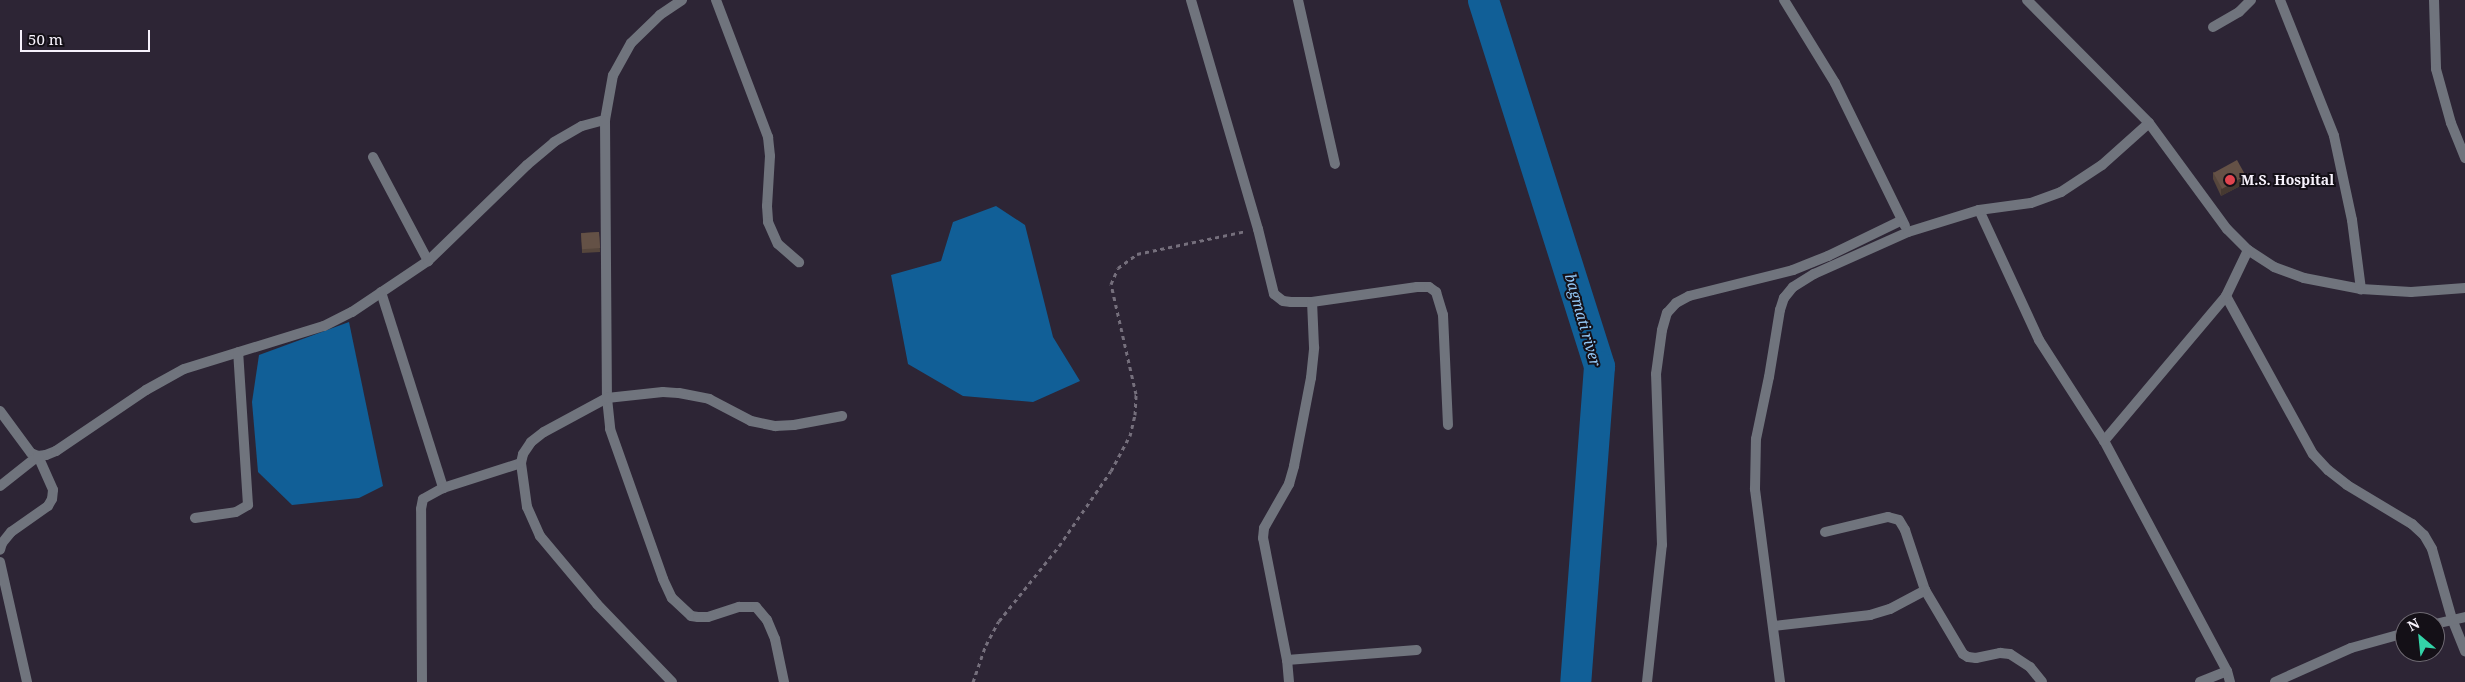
<!DOCTYPE html>
<style>
body{margin:0}
#map{position:relative;width:2465px;height:682px;overflow:hidden;background:#2d2535;font-family:"Noto Serif",serif}
div>[style]{position:absolute}
.water>*{inset:0;background:#115f97}
.river>*{height:31px;margin:-15.5px;padding:0 15.5px;transform-origin:15.5px;border-radius:15.5px;background:#115f97}
.path>*{height:3px;margin-top:-1.5px;transform-origin:0;background:repeating-linear-gradient(90deg,#756f7c 0 4px,transparent 0 8px)}
.lane>*{height:10px;margin:-5px;padding:0 5px;transform-origin:5px;border-radius:5px;background:#70747d}
.street>*{height:10px;margin:-5px;padding:0 5px;transform-origin:5px;border-radius:5px;background:#70747d}
.wall>*{inset:0;background:#56463c;transform-origin:0 0}
.shaded-wall>*{inset:0;background:#463931}
.building>*{inset:0;background:#645146;transform-origin:0 0}
.dots>*{width:14px;height:14px;translate:-50% -50%;box-sizing:border-box;border:2px solid #141017;border-radius:50%}
span{translate:-50% -50%;white-space:nowrap;text-align:center;line-height:1.15;-webkit-text-stroke:4px #141017;paint-order:stroke}
.poi-label{font-size:14px;color:#f7f2fc;font-weight:700}
.left{translate:0 -50%;text-align:left}
.water-label{font-size:15px;color:#94c9f8;font-style:italic}
.north{position:absolute;left:2395px;top:612px;width:50px;height:50px;box-sizing:border-box;background:#141017;border:1px solid #6f6a73;border-radius:50%;rotate:332deg;font-size:14px;font-weight:700;line-height:20px;text-align:center;color:#f7f2fc}
.north::after{content:'';display:block;margin:auto;width:18px;height:22px;background:#33d4a8;clip-path:polygon(50% 0,100% 100%,50% 72%,0 100%)}
.scale{position:absolute;left:20px;top:30px;width:130px;height:22px;box-sizing:border-box;border:2px solid #f7f2fc;border-top:0;padding-left:6px;font-size:15px;line-height:18px;white-space:nowrap;color:#f7f2fc;-webkit-text-stroke:4px #141017;paint-order:stroke}
</style>
<div id="map">
<div class="water">
<div style="clip-path:polygon(996px 206px,1025px 225px,1053px 337px,1080px 381px,1033px 402px,963px 396px,908px 364px,891px 275px,941px 261px,953px 222px)"></div>
<div style="clip-path:polygon(349px 322px,383px 486px,359px 498px,292px 505px,258px 472px,252px 402px,259px 355px)"></div>
</div>
<div class="river">
<div style="left:1483px;top:0;width:384px;rotate:72.4deg"></div>
<div style="left:1599px;top:366px;width:317px;rotate:94.3deg"></div>
</div>
<div class="path">
<div style="left:973px;top:682px;width:39px;rotate:-71deg"></div>
<div style="left:986px;top:645px;width:27px;rotate:-62deg"></div>
<div style="left:999px;top:621px;width:96px;rotate:-51.3deg"></div>
<div style="left:1059px;top:546px;width:91px;rotate:-55.3deg"></div>
<div style="left:1111px;top:471px;width:40px;rotate:-62deg"></div>
<div style="left:1130px;top:436px;width:22px;rotate:-77deg"></div>
<div style="left:1135px;top:415px;width:21px;rotate:-87deg"></div>
<div style="left:1136px;top:394px;width:113px;rotate:-102.8deg"></div>
<div style="left:1111px;top:284px;width:17px;rotate:-66deg"></div>
<div style="left:1118px;top:268px;width:24px;rotate:-36deg"></div>
<div style="left:1137px;top:254px;width:111px;rotate:-11.9deg"></div>
</div>
<div class="lane">
<div style="left:373px;top:157px;width:118px;rotate:62.1deg"></div>
</div>
<div class="street">
<div style="left:682px;top:0;width:27px;rotate:146deg"></div>
<div style="left:660px;top:15px;width:40px;rotate:136deg"></div>
<div style="left:631px;top:43px;width:37px;rotate:119deg"></div>
<div style="left:613px;top:75px;width:46px;rotate:100.1deg"></div>
<div style="left:605px;top:120px;width:278px;rotate:89.6deg"></div>
<div style="left:607px;top:398px;width:31px;rotate:84deg"></div>
<div style="left:610px;top:429px;width:159px;rotate:70.5deg"></div>
<div style="left:663px;top:579px;width:21px;rotate:65deg"></div>
<div style="left:672px;top:598px;width:26px;rotate:43deg"></div>
<div style="left:691px;top:616px;width:7px;rotate:8deg"></div>
<div style="left:698px;top:617px;width:10px"></div>
<div style="left:708px;top:617px;width:33px;rotate:-18deg"></div>
<div style="left:739px;top:607px;width:17px"></div>
<div style="left:756px;top:607px;width:17px;rotate:50deg"></div>
<div style="left:767px;top:620px;width:21px;rotate:67deg"></div>
<div style="left:775px;top:639px;width:44px;rotate:78.2deg"></div>
<div style="left:716px;top:0;width:147px;rotate:69.2deg"></div>
<div style="left:768px;top:137px;width:19px;rotate:84deg"></div>
<div style="left:770px;top:156px;width:50px;rotate:93.4deg"></div>
<div style="left:767px;top:206px;width:16px;rotate:86deg"></div>
<div style="left:768px;top:222px;width:24px;rotate:66deg"></div>
<div style="left:778px;top:244px;width:28px;rotate:41deg"></div>
<div style="left:1191px;top:0;width:239px;rotate:73.7deg"></div>
<div style="left:1258px;top:229px;width:67px;rotate:76.2deg"></div>
<div style="left:1274px;top:294px;width:11px;rotate:38deg"></div>
<div style="left:1283px;top:301px;width:8px;rotate:7deg"></div>
<div style="left:1291px;top:302px;width:21px"></div>
<div style="left:1312px;top:302px;width:106px;rotate:-8.1deg"></div>
<div style="left:1417px;top:287px;width:12px"></div>
<div style="left:1429px;top:287px;width:9px;rotate:36deg"></div>
<div style="left:1436px;top:292px;width:24px;rotate:73deg"></div>
<div style="left:1443px;top:315px;width:110px;rotate:87.4deg"></div>
<div style="left:1298px;top:0;width:168px;rotate:77.3deg"></div>
<div style="left:1784px;top:0;width:97px;rotate:58.4deg"></div>
<div style="left:1835px;top:83px;width:159px;rotate:63.9deg"></div>
<div style="left:2027px;top:0;width:173px;rotate:45.2deg"></div>
<div style="left:2149px;top:123px;width:132px;rotate:53.7deg"></div>
<div style="left:2227px;top:229px;width:30px;rotate:45deg"></div>
<div style="left:2248px;top:250px;width:31px;rotate:33deg"></div>
<div style="left:2274px;top:267px;width:32px;rotate:20deg"></div>
<div style="left:2304px;top:278px;width:58px;rotate:10.9deg"></div>
<div style="left:2361px;top:289px;width:50px;rotate:3.4deg"></div>
<div style="left:2411px;top:292px;width:54px;rotate:-4.2deg"></div>
<div style="left:2280px;top:0;width:146px;rotate:68.3deg"></div>
<div style="left:2334px;top:136px;width:86px;rotate:77.9deg"></div>
<div style="left:2352px;top:220px;width:70px;rotate:82.6deg"></div>
<div style="left:2434px;top:0;width:69px;rotate:88.3deg"></div>
<div style="left:2436px;top:69px;width:56px;rotate:74.5deg"></div>
<div style="left:2451px;top:123px;width:38px;rotate:68deg"></div>
<div style="left:2213px;top:27px;width:30px;rotate:-30deg"></div>
<div style="left:2239px;top:12px;width:17px;rotate:-45deg"></div>
<div style="left:1979px;top:210px;width:143px;rotate:65.2deg"></div>
<div style="left:2039px;top:340px;width:120px;rotate:57.2deg"></div>
<div style="left:381px;top:292px;width:206px;rotate:72.4deg"></div>
<div style="left:2226px;top:296px;width:180px;rotate:61.2deg"></div>
<div style="left:2313px;top:454px;width:22px;rotate:47deg"></div>
<div style="left:2328px;top:470px;width:24px;rotate:38deg"></div>
<div style="left:2347px;top:485px;width:76px;rotate:31deg"></div>
<div style="left:2412px;top:524px;width:16px;rotate:43deg"></div>
<div style="left:2424px;top:535px;width:16px;rotate:60deg"></div>
<div style="left:2432px;top:549px;width:73px;rotate:74.1deg"></div>
<div style="left:2452px;top:619px;width:35px;rotate:68deg"></div>
<div style="left:0;top:411px;width:52px;rotate:53.6deg"></div>
<div style="left:31px;top:453px;width:8px;rotate:23deg"></div>
<div style="left:38px;top:456px;width:8px;rotate:-7deg"></div>
<div style="left:46px;top:455px;width:11px;rotate:-22deg"></div>
<div style="left:56px;top:451px;width:109px;rotate:-34.1deg"></div>
<div style="left:146px;top:390px;width:43px;rotate:-28.9deg"></div>
<div style="left:184px;top:369px;width:146px;rotate:-17.1deg"></div>
<div style="left:324px;top:326px;width:31px;rotate:-27deg"></div>
<div style="left:352px;top:312px;width:92px;rotate:-33.9deg"></div>
<div style="left:428px;top:261px;width:138px;rotate:-44.1deg"></div>
<div style="left:527px;top:165px;width:35px;rotate:-40deg"></div>
<div style="left:554px;top:142px;width:32px;rotate:-30deg"></div>
<div style="left:582px;top:126px;width:24px;rotate:-15deg"></div>
<div style="left:0;top:486px;width:48px;rotate:-38.3deg"></div>
<div style="left:38px;top:456px;width:37px;rotate:66deg"></div>
<div style="left:53px;top:490px;width:9px;rotate:96deg"></div>
<div style="left:52px;top:499px;width:8px;rotate:120deg"></div>
<div style="left:48px;top:506px;width:45px;rotate:144.9deg"></div>
<div style="left:11px;top:532px;width:14px;rotate:129deg"></div>
<div style="left:2px;top:543px;width:7px;rotate:106deg"></div>
<div style="left:195px;top:518px;width:41px;rotate:-8.3deg"></div>
<div style="left:236px;top:512px;width:14px;rotate:-30deg"></div>
<div style="left:248px;top:505px;width:153px;rotate:-93.7deg"></div>
<div style="left:1825px;top:532px;width:65px;rotate:-13.4deg"></div>
<div style="left:1888px;top:517px;width:11px;rotate:15deg"></div>
<div style="left:1899px;top:520px;width:12px;rotate:59deg"></div>
<div style="left:1905px;top:530px;width:63px;rotate:71.6deg"></div>
<div style="left:1925px;top:590px;width:74px;rotate:59.3deg"></div>
<div style="left:1963px;top:654px;width:6px;rotate:31deg"></div>
<div style="left:1968px;top:657px;width:8px;rotate:7deg"></div>
<div style="left:1976px;top:658px;width:25px;rotate:-12deg"></div>
<div style="left:2000px;top:653px;width:10px;rotate:6deg"></div>
<div style="left:2010px;top:654px;width:24px;rotate:33deg"></div>
<div style="left:2030px;top:667px;width:19px;rotate:51deg"></div>
<div style="left:0;top:562px;width:123px;rotate:77.3deg"></div>
<div style="left:2435px;top:624px;width:31px;rotate:-13deg"></div>
<div style="left:1774px;top:626px;width:97px;rotate:-6.5deg"></div>
<div style="left:1870px;top:615px;width:21px;rotate:-17deg"></div>
<div style="left:1890px;top:609px;width:40px;rotate:-28deg"></div>
<div style="left:1287px;top:660px;width:130px;rotate:-4.4deg"></div>
<div style="left:422px;top:682px;width:173px;rotate:-90.3deg"></div>
<div style="left:421px;top:509px;width:10px;rotate:-79deg"></div>
<div style="left:423px;top:499px;width:23px;rotate:-29deg"></div>
<div style="left:443px;top:488px;width:82px;rotate:-17.8deg"></div>
<div style="left:672px;top:682px;width:108px;rotate:-133.9deg"></div>
<div style="left:597px;top:604px;width:89px;rotate:-130deg"></div>
<div style="left:540px;top:536px;width:32px;rotate:-114deg"></div>
<div style="left:527px;top:507px;width:44px;rotate:-97.8deg"></div>
<div style="left:521px;top:463px;width:9px;rotate:-77deg"></div>
<div style="left:523px;top:454px;width:14px;rotate:-56deg"></div>
<div style="left:531px;top:442px;width:16px;rotate:-38deg"></div>
<div style="left:544px;top:432px;width:72px;rotate:-28.4deg"></div>
<div style="left:607px;top:398px;width:56px;rotate:-6.1deg"></div>
<div style="left:663px;top:392px;width:16px;rotate:4deg"></div>
<div style="left:679px;top:393px;width:31px;rotate:11deg"></div>
<div style="left:709px;top:399px;width:47px;rotate:27.6deg"></div>
<div style="left:751px;top:421px;width:25px;rotate:12deg"></div>
<div style="left:775px;top:426px;width:19px;rotate:-3deg"></div>
<div style="left:794px;top:425px;width:49px;rotate:-10.6deg"></div>
<div style="left:1289px;top:682px;width:22px;rotate:-95deg"></div>
<div style="left:1287px;top:660px;width:124px;rotate:-101.1deg"></div>
<div style="left:1263px;top:538px;width:10px;rotate:-84deg"></div>
<div style="left:1264px;top:528px;width:51px;rotate:-60.4deg"></div>
<div style="left:1289px;top:484px;width:19px;rotate:-74deg"></div>
<div style="left:1294px;top:466px;width:90px;rotate:-79.1deg"></div>
<div style="left:1311px;top:378px;width:31px;rotate:-84deg"></div>
<div style="left:1314px;top:347px;width:45px;rotate:-92.5deg"></div>
<div style="left:1647px;top:682px;width:138px;rotate:-83.8deg"></div>
<div style="left:1662px;top:545px;width:171px;rotate:-92deg"></div>
<div style="left:1656px;top:374px;width:44px;rotate:-82.2deg"></div>
<div style="left:1662px;top:330px;width:18px;rotate:-74deg"></div>
<div style="left:1667px;top:313px;width:13px;rotate:-48deg"></div>
<div style="left:1676px;top:303px;width:15px;rotate:-28deg"></div>
<div style="left:1689px;top:296px;width:107px;rotate:-14deg"></div>
<div style="left:1793px;top:270px;width:38px;rotate:-22deg"></div>
<div style="left:1828px;top:256px;width:82px;rotate:-25.9deg"></div>
<div style="left:1780px;top:682px;width:195px;rotate:-97.4deg"></div>
<div style="left:1755px;top:489px;width:50px;rotate:-88.9deg"></div>
<div style="left:1756px;top:439px;width:63px;rotate:-78.2deg"></div>
<div style="left:1769px;top:377px;width:68px;rotate:-80.7deg"></div>
<div style="left:1780px;top:310px;width:13px;rotate:-72deg"></div>
<div style="left:1784px;top:298px;width:14px;rotate:-51deg"></div>
<div style="left:1793px;top:287px;width:25px;rotate:-32deg"></div>
<div style="left:1814px;top:274px;width:103px;rotate:-24.1deg"></div>
<div style="left:1908px;top:232px;width:74px;rotate:-17.2deg"></div>
<div style="left:1979px;top:210px;width:52px;rotate:-7.7deg"></div>
<div style="left:2031px;top:203px;width:32px;rotate:-20deg"></div>
<div style="left:2061px;top:192px;width:49px;rotate:-33.4deg"></div>
<div style="left:2102px;top:165px;width:63px;rotate:-41.8deg"></div>
<div style="left:2200px;top:682px;width:29px;rotate:-22deg"></div>
<div style="left:2230px;top:682px;width:11px;rotate:-105deg"></div>
<div style="left:2227px;top:671px;width:261px;rotate:-118.1deg"></div>
<div style="left:2104px;top:441px;width:189px;rotate:-49.9deg"></div>
<div style="left:2226px;top:296px;width:51px;rotate:-64.4deg"></div>
<div style="left:2275px;top:682px;width:83px;rotate:-24.1deg"></div>
<div style="left:2351px;top:648px;width:56px;rotate:-15.5deg"></div>
</div>
<div class="wall">
<div style="clip-path:polygon(2213px 172px,2246px 183px,2221px 196px,2213px 179px)"></div>
<div style="left:599px;top:232px;width:20px;height:18px;rotate:87deg"></div>
</div>
<div class="shaded-wall">
<div style="clip-path:polygon(2246px 176px,2246px 183px,2221px 196px,2221px 189px)"></div>
</div>
<div class="building">
<div style="left:2237px;top:160px;width:18px;height:27px;rotate:61deg"></div>
<div style="left:599px;top:232px;width:16px;height:18px;rotate:86deg"></div>
</div>
<div class="dots">
<div style="left:2230px;top:180px;background:#e0444e"></div>
</div>
<div class="poi-label">
<span class="left" style="left:2241px;top:180px">M.S. Hospital</span>
</div>
<div class="water-label">
<span style="left:1583px;top:320px;rotate:74deg">bagmati river</span>
</div>
<div class="north">N</div>
<div class="scale">50 m</div>
</div>
